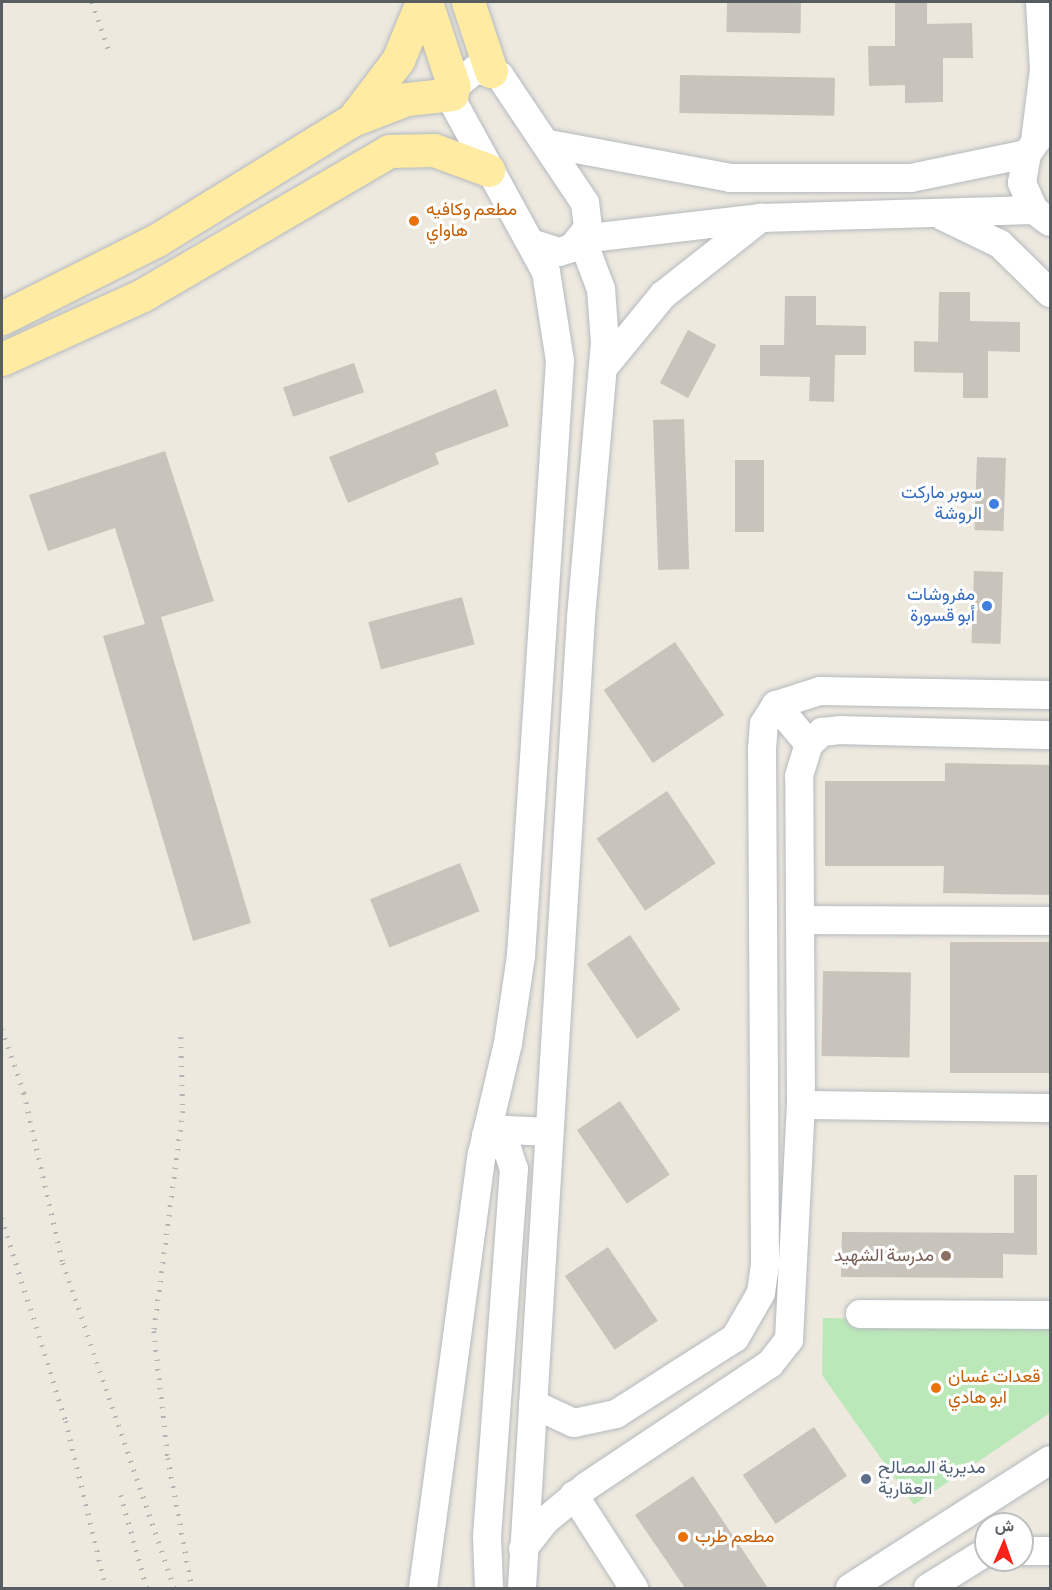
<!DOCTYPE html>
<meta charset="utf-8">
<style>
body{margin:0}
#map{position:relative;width:1052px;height:1590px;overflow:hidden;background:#ede9df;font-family:"Alegreya Sans",Vazirmatn,sans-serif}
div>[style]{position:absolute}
.green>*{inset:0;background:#bbe8b9}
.building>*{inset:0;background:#c8c4bc;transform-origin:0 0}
.roads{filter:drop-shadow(0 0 2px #b5b9be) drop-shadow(0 0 2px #b5b9be)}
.minor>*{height:28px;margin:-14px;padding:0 14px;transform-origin:14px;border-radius:14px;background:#fff}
.major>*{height:33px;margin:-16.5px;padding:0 16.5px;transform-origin:16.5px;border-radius:16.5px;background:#ffeca2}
.rail>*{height:4.5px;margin-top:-2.25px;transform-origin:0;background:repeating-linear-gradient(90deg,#b2b3b3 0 1.5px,transparent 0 9.5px)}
.dots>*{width:16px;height:16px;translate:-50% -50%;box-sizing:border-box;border:3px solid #fff;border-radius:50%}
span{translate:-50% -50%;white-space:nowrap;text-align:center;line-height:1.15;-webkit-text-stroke:6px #fff;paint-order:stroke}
.food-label{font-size:18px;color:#c56008}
.left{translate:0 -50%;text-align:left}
.shop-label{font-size:18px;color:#366cbe}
.right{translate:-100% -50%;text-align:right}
.education-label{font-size:18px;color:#785e54}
.service-label{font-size:18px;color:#4e5e75}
.frame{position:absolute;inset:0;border:3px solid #585d62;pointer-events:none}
.north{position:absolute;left:974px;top:1512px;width:60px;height:60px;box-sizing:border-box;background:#fff;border:2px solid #bcbec0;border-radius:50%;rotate:2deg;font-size:16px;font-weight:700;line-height:24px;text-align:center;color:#585d62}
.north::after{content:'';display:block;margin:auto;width:21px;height:27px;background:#f8221a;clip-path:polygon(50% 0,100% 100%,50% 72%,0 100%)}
</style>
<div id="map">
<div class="green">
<div style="clip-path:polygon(823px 1318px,1050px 1321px,1050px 1413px,914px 1505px,822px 1375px)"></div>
</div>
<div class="building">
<div style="left:727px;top:2px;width:74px;height:30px;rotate:1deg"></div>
<div style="clip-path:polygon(895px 2px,927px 2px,927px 24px,972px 23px,973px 58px,943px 58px,943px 102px,905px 103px,905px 85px,869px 86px,868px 46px,895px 46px)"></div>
<div style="left:680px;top:75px;width:155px;height:38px;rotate:1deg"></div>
<div style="clip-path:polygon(939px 292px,970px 292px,970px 321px,1020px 322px,1020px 352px,988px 351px,988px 398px,963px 398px,963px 373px,914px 372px,914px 341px,938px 342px)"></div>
<div style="clip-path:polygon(785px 296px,816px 296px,816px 325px,866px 326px,866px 355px,835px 355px,834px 402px,809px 401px,810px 377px,760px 376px,760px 345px,784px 345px)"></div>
<div style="left:688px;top:330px;width:32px;height:60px;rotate:28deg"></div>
<div style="left:354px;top:363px;width:31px;height:75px;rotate:71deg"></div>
<div style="clip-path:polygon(496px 389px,509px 426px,435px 453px,439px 464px,348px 503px,329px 457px)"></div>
<div style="left:684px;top:419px;width:150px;height:31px;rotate:88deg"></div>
<div style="clip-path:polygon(165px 451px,214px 601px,161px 617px,251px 923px,193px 941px,103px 636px,145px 624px,115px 528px,48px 551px,29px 495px)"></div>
<div style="left:977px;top:457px;width:29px;height:73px;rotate:2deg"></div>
<div style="left:735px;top:460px;width:29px;height:72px"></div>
<div style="left:974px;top:571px;width:29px;height:72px;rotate:2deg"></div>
<div style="left:462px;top:597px;width:49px;height:97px;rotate:75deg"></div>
<div style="left:675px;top:642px;width:88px;height:86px;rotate:56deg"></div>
<div style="clip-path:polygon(945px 763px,1050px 765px,1050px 895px,943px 893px,944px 866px,825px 866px,825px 781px,945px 781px)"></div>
<div style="left:667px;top:791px;width:87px;height:85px;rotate:56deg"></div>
<div style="left:460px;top:863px;width:52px;height:97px;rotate:68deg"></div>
<div style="left:630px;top:935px;width:90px;height:52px;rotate:56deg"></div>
<div style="left:950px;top:942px;width:100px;height:131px"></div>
<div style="left:823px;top:971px;width:88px;height:85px;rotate:1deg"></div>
<div style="left:620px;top:1101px;width:89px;height:52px;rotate:56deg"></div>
<div style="clip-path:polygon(1014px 1175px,1037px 1175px,1037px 1255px,1003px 1254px,1003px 1278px,841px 1277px,842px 1232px,1014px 1233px)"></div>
<div style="left:608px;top:1247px;width:89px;height:52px;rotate:56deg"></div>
<div style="left:814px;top:1427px;width:59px;height:86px;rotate:56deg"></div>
<div style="clip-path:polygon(693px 1476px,768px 1588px,685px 1588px,635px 1515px)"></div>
</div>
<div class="roads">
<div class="minor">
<div style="left:1037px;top:140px;width:17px;rotate:126deg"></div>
<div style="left:1027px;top:154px;width:29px;rotate:100deg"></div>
<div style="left:1022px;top:183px;width:30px;rotate:66deg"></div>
<div style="left:1034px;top:210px;width:20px;rotate:37deg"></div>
<div style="left:1035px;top:141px;width:72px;rotate:-82.8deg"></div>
<div style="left:1044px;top:70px;width:68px;rotate:-93.4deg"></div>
<div style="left:549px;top:144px;width:184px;rotate:10.6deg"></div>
<div style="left:730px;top:178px;width:181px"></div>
<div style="left:911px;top:178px;width:118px;rotate:-11.7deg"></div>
<div style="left:944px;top:217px;width:62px;rotate:25.7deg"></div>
<div style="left:1000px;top:244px;width:70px;rotate:44.4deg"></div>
<div style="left:603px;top:368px;width:94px;rotate:-50.6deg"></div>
<div style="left:663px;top:295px;width:125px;rotate:-38.2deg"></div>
<div style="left:776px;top:705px;width:51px;rotate:49.8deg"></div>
<div style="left:800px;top:920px;width:250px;rotate:0.2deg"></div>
<div style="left:801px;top:1105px;width:249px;rotate:0.7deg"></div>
<div style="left:488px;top:1129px;width:61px;rotate:2.8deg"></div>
<div style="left:486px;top:1135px;width:27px;rotate:36deg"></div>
<div style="left:508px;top:1151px;width:19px;rotate:72deg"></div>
<div style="left:514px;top:1169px;width:368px;rotate:94.2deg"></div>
<div style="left:487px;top:1536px;width:52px;rotate:87.8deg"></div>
<div style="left:860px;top:1314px;width:190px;rotate:0.3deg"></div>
<div style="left:533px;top:1404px;width:45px;rotate:24.9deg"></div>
<div style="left:574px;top:1423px;width:43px;rotate:-12.1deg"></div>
<div style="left:616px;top:1414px;width:141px;rotate:-32.6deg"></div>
<div style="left:735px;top:1338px;width:52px;rotate:-60deg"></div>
<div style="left:761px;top:1293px;width:29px;rotate:-82deg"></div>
<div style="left:765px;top:1264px;width:514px;rotate:-90.33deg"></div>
<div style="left:762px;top:750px;width:26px;rotate:-86deg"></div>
<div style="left:764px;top:724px;width:22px;rotate:-58deg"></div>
<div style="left:776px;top:705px;width:46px;rotate:-17.7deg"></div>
<div style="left:820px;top:691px;width:230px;rotate:1deg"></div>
<div style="left:574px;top:1495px;width:111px;rotate:57.2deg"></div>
<div style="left:523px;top:1549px;width:37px;rotate:-52deg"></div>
<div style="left:546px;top:1520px;width:53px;rotate:-39.7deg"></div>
<div style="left:587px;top:1486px;width:220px;rotate:-33.7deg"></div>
<div style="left:770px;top:1364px;width:31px;rotate:-52deg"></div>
<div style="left:789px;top:1340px;width:235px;rotate:-87.1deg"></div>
<div style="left:801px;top:1105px;width:329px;rotate:-90.3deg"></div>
<div style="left:799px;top:776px;width:34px;rotate:-73deg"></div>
<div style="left:809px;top:744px;width:18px;rotate:-43deg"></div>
<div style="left:822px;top:732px;width:18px;rotate:-6deg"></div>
<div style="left:840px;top:730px;width:210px;rotate:1.4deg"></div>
<div style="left:1022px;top:1551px;width:28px"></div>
<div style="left:423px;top:1588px;width:438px;rotate:-82.3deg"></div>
<div style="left:482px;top:1154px;width:114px;rotate:-76.8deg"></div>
<div style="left:508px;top:1043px;width:88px;rotate:-81.5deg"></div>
<div style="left:521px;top:956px;width:596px;rotate:-86.25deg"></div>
<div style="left:560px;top:361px;width:90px;rotate:-98.9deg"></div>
<div style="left:546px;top:272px;width:192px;rotate:-118.7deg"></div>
<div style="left:454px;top:104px;width:17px;rotate:-90deg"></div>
<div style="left:454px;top:87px;width:28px;rotate:-39deg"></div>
<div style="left:476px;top:69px;width:25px;rotate:16deg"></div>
<div style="left:500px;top:76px;width:153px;rotate:56.2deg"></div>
<div style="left:585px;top:203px;width:25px;rotate:83deg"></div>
<div style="left:588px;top:228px;width:26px;rotate:129deg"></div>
<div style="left:572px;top:248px;width:14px;rotate:163deg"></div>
<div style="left:559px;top:252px;width:26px;rotate:-162deg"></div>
<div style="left:522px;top:1588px;width:973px;rotate:-86.52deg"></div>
<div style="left:581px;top:617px;width:275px;rotate:-85deg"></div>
<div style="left:605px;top:343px;width:54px;rotate:-94.2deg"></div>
<div style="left:601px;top:289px;width:53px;rotate:-110.8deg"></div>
<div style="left:582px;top:239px;width:180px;rotate:-6.7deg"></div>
<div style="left:761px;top:218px;width:273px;rotate:-1.7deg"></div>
<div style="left:850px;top:1588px;width:237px;rotate:-32.6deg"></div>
<div style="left:928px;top:1588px;width:68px;rotate:-31.8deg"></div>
</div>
<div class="major">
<div style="left:426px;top:2px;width:89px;rotate:71.8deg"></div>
<div style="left:468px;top:2px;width:73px;rotate:71.6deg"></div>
<div style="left:354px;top:118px;width:73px;rotate:-52.8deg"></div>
<div style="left:398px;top:60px;width:63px;rotate:-67.5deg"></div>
<div style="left:2px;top:318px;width:174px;rotate:-26.7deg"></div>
<div style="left:157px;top:240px;width:229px;rotate:-31.6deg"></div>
<div style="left:352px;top:120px;width:59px;rotate:-20.9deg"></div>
<div style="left:407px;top:99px;width:45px;rotate:-6.3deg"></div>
<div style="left:2px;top:359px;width:153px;rotate:-24.4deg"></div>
<div style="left:141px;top:296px;width:287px;rotate:-30.3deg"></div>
<div style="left:389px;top:151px;width:45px;rotate:-1.3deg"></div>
<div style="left:434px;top:150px;width:58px;rotate:20.3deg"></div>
</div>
</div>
<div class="rail">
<div style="left:92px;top:2px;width:52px;rotate:70.9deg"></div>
<div style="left:2px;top:1029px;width:68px;rotate:71deg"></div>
<div style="left:24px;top:1093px;width:174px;rotate:77.1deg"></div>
<div style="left:63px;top:1263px;width:343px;rotate:71.1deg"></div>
<div style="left:181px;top:1037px;width:74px;rotate:88.5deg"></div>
<div style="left:183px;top:1111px;width:222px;rotate:97.5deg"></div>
<div style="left:154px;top:1331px;width:128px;rotate:83.7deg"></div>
<div style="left:168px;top:1458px;width:132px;rotate:79.5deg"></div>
<div style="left:2px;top:1218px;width:213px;rotate:72.5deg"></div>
<div style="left:66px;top:1421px;width:172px;rotate:76.5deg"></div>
<div style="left:121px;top:1495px;width:97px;rotate:74.4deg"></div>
</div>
<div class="dots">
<div style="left:414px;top:221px;background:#e8710a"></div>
<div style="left:994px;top:504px;background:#3f7fe0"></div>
<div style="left:987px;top:606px;background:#3f7fe0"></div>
<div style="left:946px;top:1256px;background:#8d6e63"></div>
<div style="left:936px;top:1388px;background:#e8710a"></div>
<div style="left:866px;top:1479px;background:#5c6f8a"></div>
<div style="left:683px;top:1537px;background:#e8710a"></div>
</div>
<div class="food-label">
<span class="left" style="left:426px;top:221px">مطعم وكافيه<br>هاواي</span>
<span class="left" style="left:948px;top:1388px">قعدات غسان<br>ابو هادي</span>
<span class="left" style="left:695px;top:1537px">مطعم طرب</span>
</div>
<div class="shop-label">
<span class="right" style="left:982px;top:504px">سوبر ماركت<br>الروشة</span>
<span class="right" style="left:975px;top:606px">مفروشات<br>أبو قسورة</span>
</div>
<div class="education-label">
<span class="right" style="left:934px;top:1256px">مدرسة الشهيد</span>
</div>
<div class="service-label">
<span class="left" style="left:878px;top:1479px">مديرية المصالح<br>العقارية</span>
</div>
<div class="frame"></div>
<div class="north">ش</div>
</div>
